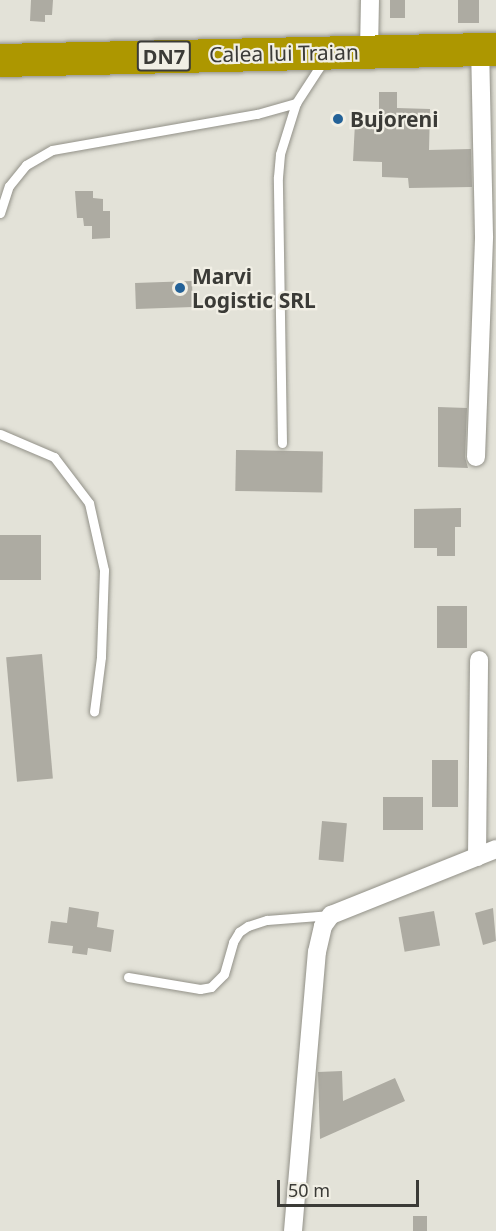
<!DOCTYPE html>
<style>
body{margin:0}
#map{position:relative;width:496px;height:1231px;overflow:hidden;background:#e3e2d8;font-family:"Noto Sans",sans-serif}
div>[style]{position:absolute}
.building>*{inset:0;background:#adaba2;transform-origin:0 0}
.roads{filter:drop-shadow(0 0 2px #929188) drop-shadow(0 0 2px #929188)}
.lane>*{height:9px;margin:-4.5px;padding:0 4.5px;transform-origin:4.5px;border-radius:4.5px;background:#fff}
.street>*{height:18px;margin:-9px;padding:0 9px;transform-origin:9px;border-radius:9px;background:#fff}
.highway>*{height:33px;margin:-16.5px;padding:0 16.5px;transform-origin:16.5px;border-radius:16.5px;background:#ad9700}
.dots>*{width:16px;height:16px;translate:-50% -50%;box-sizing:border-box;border:3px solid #f1efe5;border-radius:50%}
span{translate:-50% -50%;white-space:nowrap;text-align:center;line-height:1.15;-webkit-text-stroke:4.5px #f1efe5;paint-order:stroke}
.shield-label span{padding:2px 4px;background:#f1efe5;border:2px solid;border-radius:4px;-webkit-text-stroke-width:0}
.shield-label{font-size:20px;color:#3b3b37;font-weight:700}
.street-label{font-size:21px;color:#3b3b37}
.poi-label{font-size:21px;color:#3b3b37;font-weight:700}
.left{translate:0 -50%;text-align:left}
.scale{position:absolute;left:277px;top:1180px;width:142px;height:27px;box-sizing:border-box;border:3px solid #3b3b37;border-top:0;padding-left:8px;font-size:18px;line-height:21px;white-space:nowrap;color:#3b3b37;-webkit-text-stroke:4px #f1efe5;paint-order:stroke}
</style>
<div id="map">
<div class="building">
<div style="clip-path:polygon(31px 0,53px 0,52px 15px,45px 15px,45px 22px,30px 21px)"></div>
<div style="left:390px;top:0;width:15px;height:18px"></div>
<div style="left:458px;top:0;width:21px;height:23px"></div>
<div style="clip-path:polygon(379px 92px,397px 92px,397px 108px,430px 109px,429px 150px,471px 149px,472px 187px,409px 188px,408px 178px,382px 177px,382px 162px,353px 161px,355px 123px,379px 124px)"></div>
<div style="clip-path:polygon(75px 191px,93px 191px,93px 198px,103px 199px,103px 211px,110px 211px,110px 238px,92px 239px,92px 226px,84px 226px,83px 218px,77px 218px)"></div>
<div style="left:192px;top:281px;width:26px;height:57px;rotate:88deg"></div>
<div style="clip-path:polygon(438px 407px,467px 408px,465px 457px,468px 468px,438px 467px)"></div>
<div style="left:236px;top:450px;width:87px;height:41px;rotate:1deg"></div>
<div style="clip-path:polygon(461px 508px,461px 527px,455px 527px,455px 556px,437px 556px,437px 548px,414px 548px,414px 509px)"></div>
<div style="left:0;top:535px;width:41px;height:45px"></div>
<div style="left:437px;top:606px;width:30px;height:42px"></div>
<div style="left:42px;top:654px;width:125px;height:36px;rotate:85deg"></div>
<div style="left:432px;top:760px;width:26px;height:47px"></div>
<div style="left:383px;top:797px;width:40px;height:33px"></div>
<div style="left:322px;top:821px;width:25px;height:39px;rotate:5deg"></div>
<div style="clip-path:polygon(69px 907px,99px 912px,97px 927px,114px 930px,111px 952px,88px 948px,87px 955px,72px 953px,73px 946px,48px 943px,51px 921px,67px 923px)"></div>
<div style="clip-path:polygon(493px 908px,496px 941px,483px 945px,475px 913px)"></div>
<div style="left:434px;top:911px;width:35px;height:36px;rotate:80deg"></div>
<div style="clip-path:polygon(342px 1071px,343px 1101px,395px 1078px,405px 1101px,320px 1139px,318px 1072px)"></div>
<div style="left:413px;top:1216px;width:14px;height:15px"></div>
</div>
<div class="roads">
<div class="lane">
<div style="left:0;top:213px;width:28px;rotate:-72deg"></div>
<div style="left:9px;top:186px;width:27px;rotate:-51deg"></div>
<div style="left:26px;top:165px;width:30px;rotate:-30deg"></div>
<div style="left:52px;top:150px;width:208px;rotate:-10deg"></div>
<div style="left:257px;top:114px;width:41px;rotate:-15.8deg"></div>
<div style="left:0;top:434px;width:59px;rotate:23.1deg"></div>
<div style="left:54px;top:457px;width:58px;rotate:52.7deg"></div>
<div style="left:89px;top:503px;width:69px;rotate:77.4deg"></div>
<div style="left:104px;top:570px;width:87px;rotate:92deg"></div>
<div style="left:101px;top:657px;width:55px;rotate:97.3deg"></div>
<div style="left:282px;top:443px;width:266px;rotate:-90.9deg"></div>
<div style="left:278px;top:177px;width:23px;rotate:-85deg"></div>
<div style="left:280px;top:154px;width:53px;rotate:-72.6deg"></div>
<div style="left:296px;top:103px;width:51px;rotate:-56.9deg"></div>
<div style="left:128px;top:977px;width:73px;rotate:9.5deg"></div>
<div style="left:200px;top:989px;width:11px;rotate:-10deg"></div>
<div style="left:211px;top:987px;width:18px;rotate:-45deg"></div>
<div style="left:224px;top:974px;width:33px;rotate:-74deg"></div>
<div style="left:233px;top:942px;width:12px;rotate:-59deg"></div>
<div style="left:239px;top:932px;width:11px;rotate:-34deg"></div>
<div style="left:248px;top:926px;width:20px;rotate:-18deg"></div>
<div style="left:267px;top:920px;width:64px;rotate:-4.5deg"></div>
</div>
<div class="street">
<div style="left:369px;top:51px;width:51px;rotate:-88.9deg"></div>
<div style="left:476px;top:457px;width:221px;rotate:-87.9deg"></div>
<div style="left:484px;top:236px;width:187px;rotate:-91.2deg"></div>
<div style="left:477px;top:857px;width:197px;rotate:-89.4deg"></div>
<div style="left:293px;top:1231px;width:280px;rotate:-85.1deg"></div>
<div style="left:317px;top:952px;width:27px;rotate:-77deg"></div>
<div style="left:323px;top:926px;width:14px;rotate:-54deg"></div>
<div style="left:331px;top:915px;width:178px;rotate:-21.8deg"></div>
</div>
<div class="highway">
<div style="left:0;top:60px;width:496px;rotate:-1.3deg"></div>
</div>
</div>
<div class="dots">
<div style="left:338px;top:119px;background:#246298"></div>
<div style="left:180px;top:288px;background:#246298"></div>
</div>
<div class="shield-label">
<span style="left:164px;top:56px">DN7</span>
</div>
<div class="street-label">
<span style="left:284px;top:53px;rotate:-1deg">Calea lui Traian</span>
</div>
<div class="poi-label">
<span class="left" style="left:350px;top:119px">Bujoreni</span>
<span class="left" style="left:192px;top:288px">Marvi<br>Logistic SRL</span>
</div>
<div class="scale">50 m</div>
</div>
